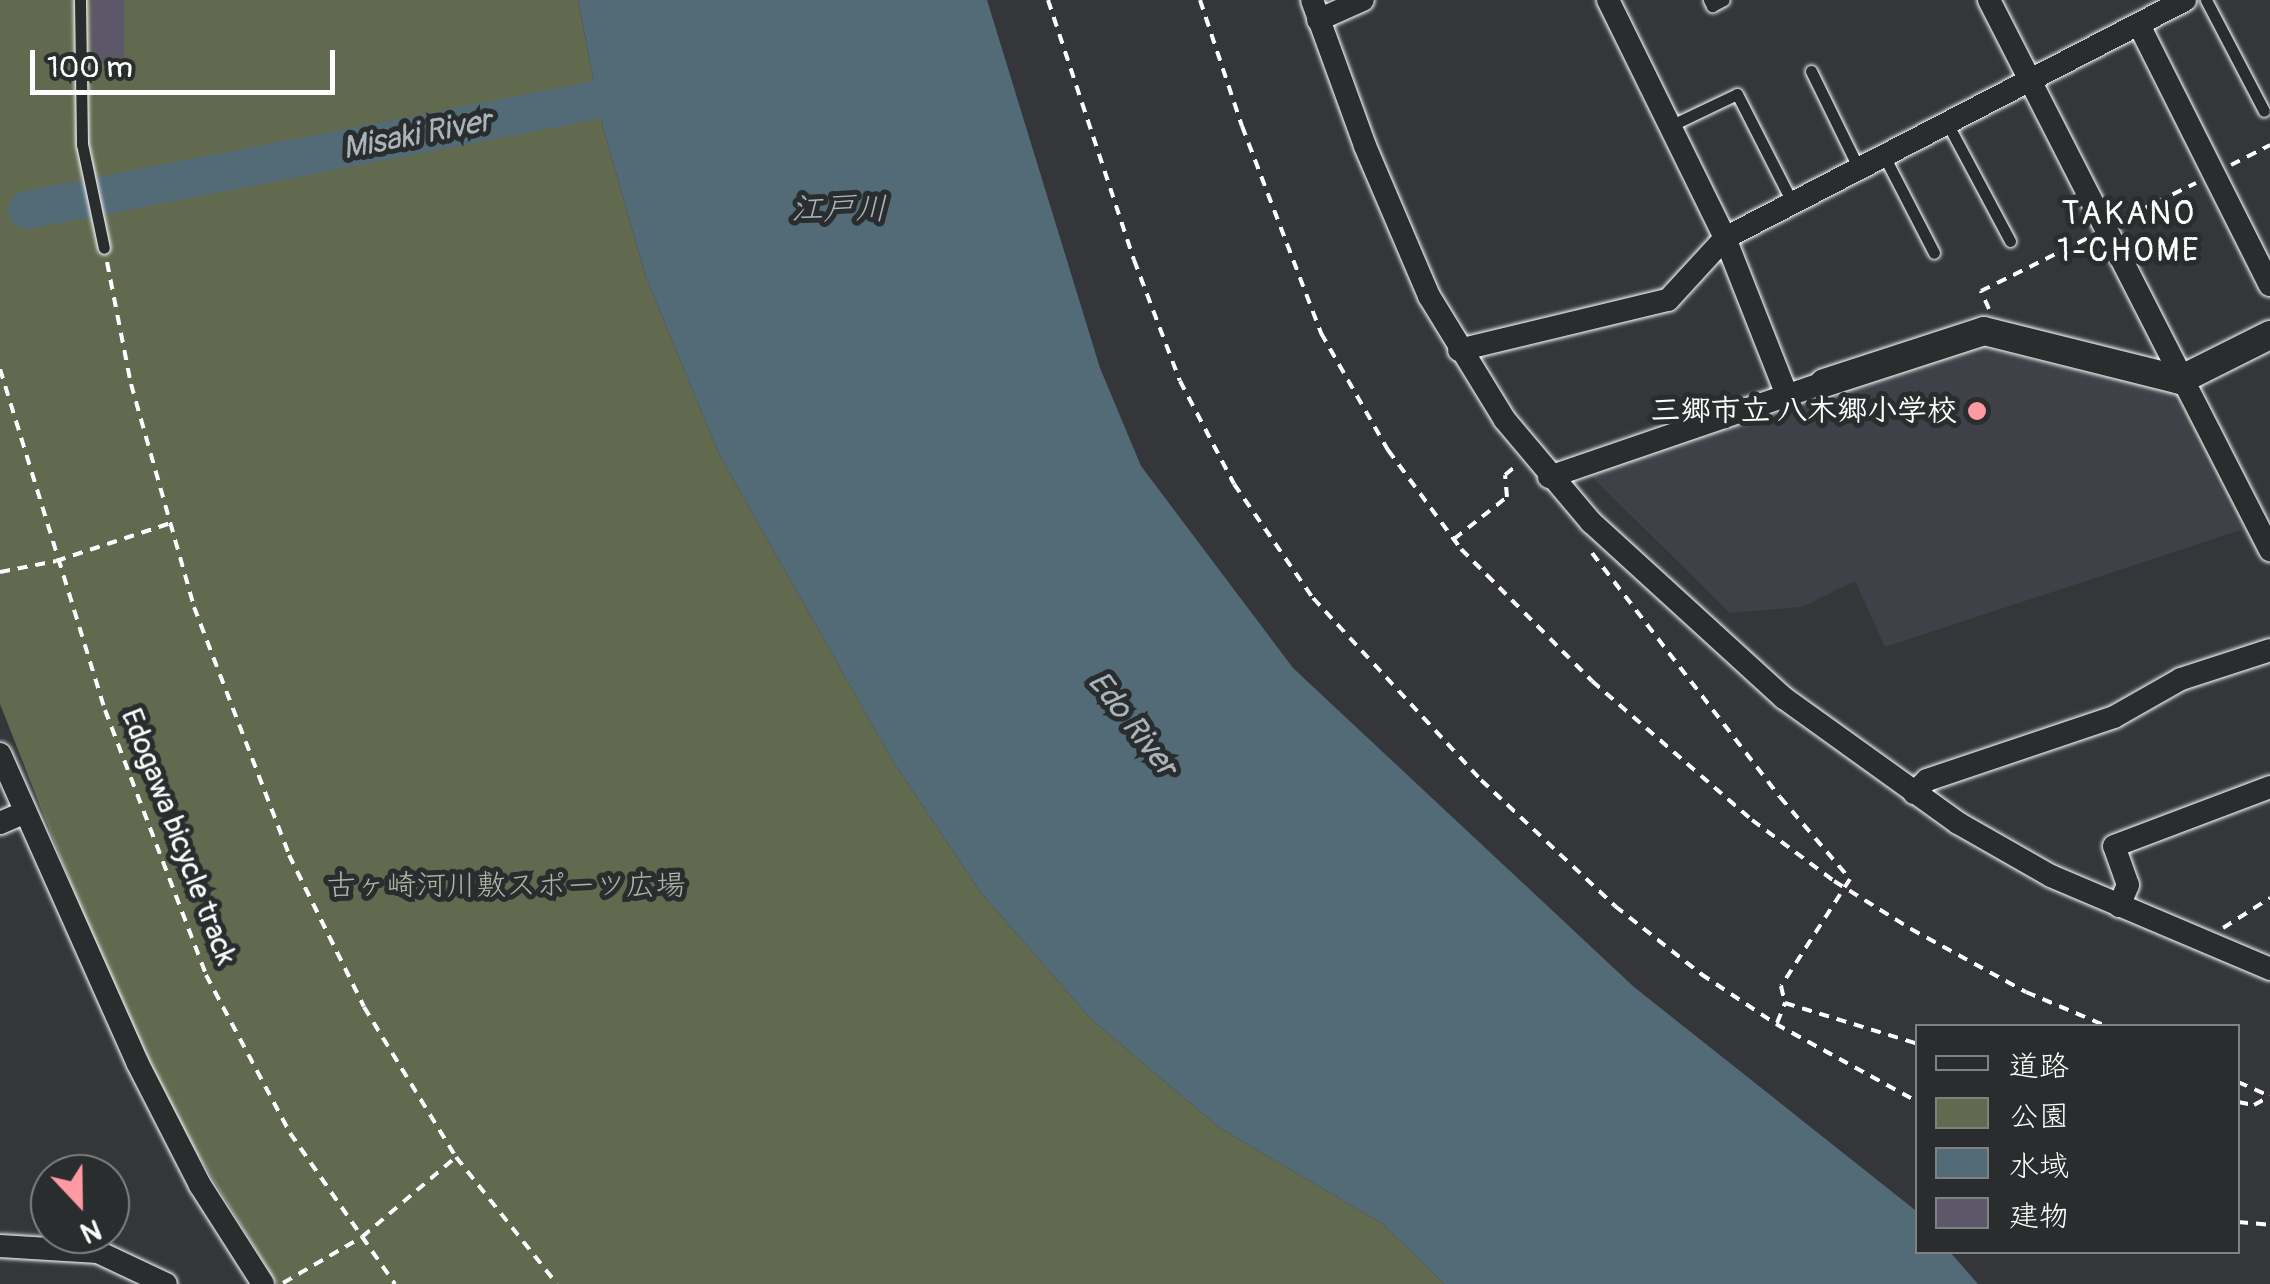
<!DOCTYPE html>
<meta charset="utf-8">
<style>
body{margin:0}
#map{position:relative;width:2270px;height:1284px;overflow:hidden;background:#34363a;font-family:Pangolin,"Klee One",sans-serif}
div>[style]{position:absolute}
.built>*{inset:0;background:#404048}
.green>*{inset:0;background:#61694f}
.water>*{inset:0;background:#536a77}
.river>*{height:38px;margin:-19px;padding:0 19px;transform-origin:19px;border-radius:19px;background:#536a77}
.building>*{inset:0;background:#5c586a;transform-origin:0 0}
.path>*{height:4px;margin-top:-2px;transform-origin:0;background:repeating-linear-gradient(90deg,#fff 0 10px,transparent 0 18px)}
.roads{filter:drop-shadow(0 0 2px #fff) drop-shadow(0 0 2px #fff)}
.service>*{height:11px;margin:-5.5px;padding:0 5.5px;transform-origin:5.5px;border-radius:5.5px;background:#2a2d2e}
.minor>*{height:22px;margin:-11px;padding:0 11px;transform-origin:11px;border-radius:11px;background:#2a2d2e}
.tertiary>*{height:28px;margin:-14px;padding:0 14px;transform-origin:14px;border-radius:14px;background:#2a2d2e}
.dots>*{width:28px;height:28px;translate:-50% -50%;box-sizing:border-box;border:5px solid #2a2d2e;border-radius:50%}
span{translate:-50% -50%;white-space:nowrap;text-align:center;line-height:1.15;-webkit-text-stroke:10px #2a2d2e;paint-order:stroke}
.poi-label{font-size:30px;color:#fff;font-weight:700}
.right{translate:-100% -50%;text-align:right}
.street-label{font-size:30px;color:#fff}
.park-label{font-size:30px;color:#b0b4a7}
.water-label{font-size:32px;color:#a9b4bb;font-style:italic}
.neighbourhood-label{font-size:32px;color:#fff;letter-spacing:2.5px}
.legend{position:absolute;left:1915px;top:1024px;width:325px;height:230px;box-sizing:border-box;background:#2a2d2e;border:2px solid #7f8182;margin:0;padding:12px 18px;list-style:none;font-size:30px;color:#fff}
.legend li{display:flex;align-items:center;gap:20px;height:50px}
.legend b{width:50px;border:2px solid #7f8182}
.north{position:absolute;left:30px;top:1154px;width:100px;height:100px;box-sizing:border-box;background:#2a2d2e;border:2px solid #7f8182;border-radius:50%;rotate:158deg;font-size:28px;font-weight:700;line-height:40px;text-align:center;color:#fff}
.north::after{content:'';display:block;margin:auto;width:35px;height:45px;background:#ff9aa2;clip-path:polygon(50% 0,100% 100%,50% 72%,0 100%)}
.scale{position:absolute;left:30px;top:50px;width:305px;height:45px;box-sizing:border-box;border:5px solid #fff;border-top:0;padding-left:12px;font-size:30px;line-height:35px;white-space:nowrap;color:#fff;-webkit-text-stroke:8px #2a2d2e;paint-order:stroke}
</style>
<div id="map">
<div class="built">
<div style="clip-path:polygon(1977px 346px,2171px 392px,2241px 530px,1885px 647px,1855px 581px,1802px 607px,1730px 613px,1587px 472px)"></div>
</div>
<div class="green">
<div style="clip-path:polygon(0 0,578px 0,602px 124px,646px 277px,719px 454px,894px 763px,981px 893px,1092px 1020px,1220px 1128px,1383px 1224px,1444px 1284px,277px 1284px,186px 1135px,104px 968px,0 704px)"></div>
</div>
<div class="water">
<div style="clip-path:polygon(578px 0,987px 0,1100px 368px,1141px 466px,1293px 668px,1634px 987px,1915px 1210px,1918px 1252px,1950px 1252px,1978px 1284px,1444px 1284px,1383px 1224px,1220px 1128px,1092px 1020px,981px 893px,894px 763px,719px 454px,646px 277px,602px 124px)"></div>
</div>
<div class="river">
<div style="left:27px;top:210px;width:569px;rotate:-10.93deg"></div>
<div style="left:586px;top:102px;width:62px;rotate:-14.9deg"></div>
</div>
<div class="building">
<div style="left:91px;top:0;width:33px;height:64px"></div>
</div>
<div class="path">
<div style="left:1048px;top:0;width:274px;rotate:71.7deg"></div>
<div style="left:1134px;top:260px;width:129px;rotate:69.2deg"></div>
<div style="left:1180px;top:381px;width:116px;rotate:62.3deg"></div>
<div style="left:1234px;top:484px;width:139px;rotate:55.3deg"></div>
<div style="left:1313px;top:598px;width:248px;rotate:47.3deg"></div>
<div style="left:1481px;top:780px;width:184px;rotate:43.2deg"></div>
<div style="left:1615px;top:906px;width:110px;rotate:38.3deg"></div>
<div style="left:1701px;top:974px;width:90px;rotate:33.7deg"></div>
<div style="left:1776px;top:1024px;width:162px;rotate:28.8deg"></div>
<div style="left:1200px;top:0;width:133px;rotate:71.6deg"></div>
<div style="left:1242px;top:126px;width:222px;rotate:69.1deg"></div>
<div style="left:1321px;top:333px;width:135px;rotate:60.2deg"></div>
<div style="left:1388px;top:450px;width:123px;rotate:53.6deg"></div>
<div style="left:1461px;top:549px;width:186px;rotate:45.2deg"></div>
<div style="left:1592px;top:681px;width:212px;rotate:41deg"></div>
<div style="left:1752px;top:820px;width:102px;rotate:36.6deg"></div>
<div style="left:1834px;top:881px;width:91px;rotate:31.9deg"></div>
<div style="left:1911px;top:929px;width:131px;rotate:28.7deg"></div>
<div style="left:2026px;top:992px;width:87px;rotate:23deg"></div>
<div style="left:2231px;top:165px;width:44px;rotate:-27.1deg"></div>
<div style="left:2124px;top:218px;width:80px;rotate:-25.9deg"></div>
<div style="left:107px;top:262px;width:124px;rotate:78.9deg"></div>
<div style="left:131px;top:384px;width:232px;rotate:74.2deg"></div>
<div style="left:194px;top:607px;width:266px;rotate:69deg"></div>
<div style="left:289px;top:855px;width:169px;rotate:63.7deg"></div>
<div style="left:364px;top:1007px;width:176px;rotate:58.5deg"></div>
<div style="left:456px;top:1157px;width:162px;rotate:51.5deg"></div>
<div style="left:1989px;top:309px;width:20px;rotate:-114deg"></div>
<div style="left:1981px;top:291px;width:122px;rotate:-26.4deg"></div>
<div style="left:0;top:369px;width:357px;rotate:72.9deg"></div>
<div style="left:105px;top:710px;width:284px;rotate:69.1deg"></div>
<div style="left:206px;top:975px;width:179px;rotate:62deg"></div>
<div style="left:290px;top:1133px;width:184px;rotate:55.2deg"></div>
<div style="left:1454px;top:539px;width:68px;rotate:-38.4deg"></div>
<div style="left:1507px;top:497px;width:22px;rotate:-95deg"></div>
<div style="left:1505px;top:475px;width:16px;rotate:-40deg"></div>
<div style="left:1592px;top:553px;width:308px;rotate:52.4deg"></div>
<div style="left:1780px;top:797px;width:108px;rotate:49.5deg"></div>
<div style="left:1850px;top:879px;width:127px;rotate:122.8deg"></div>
<div style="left:1781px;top:986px;width:17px;rotate:77deg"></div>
<div style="left:0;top:572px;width:57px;rotate:-11.1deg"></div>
<div style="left:56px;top:561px;width:121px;rotate:-18.3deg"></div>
<div style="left:2223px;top:928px;width:56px;rotate:-32.6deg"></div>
<div style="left:1777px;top:1023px;width:22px;rotate:-68deg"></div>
<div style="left:1785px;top:1003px;width:139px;rotate:17.1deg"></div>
<div style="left:2238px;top:1082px;width:35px;rotate:24deg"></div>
<div style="left:2238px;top:1102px;width:16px;rotate:11deg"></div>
<div style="left:2254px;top:1105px;width:18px;rotate:-29deg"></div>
<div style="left:2238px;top:1222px;width:32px;rotate:5deg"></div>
<div style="left:283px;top:1283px;width:91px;rotate:-30.2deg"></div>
<div style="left:362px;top:1237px;width:123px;rotate:-40.4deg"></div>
</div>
<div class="roads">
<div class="service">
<div style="left:80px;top:0;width:144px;rotate:89.2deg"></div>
<div style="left:82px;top:144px;width:106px;rotate:78.1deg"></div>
<div style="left:1709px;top:0;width:7px;rotate:63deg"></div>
<div style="left:1712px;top:6px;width:13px;rotate:-27deg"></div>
<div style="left:2206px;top:0;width:125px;rotate:62.4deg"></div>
<div style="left:1811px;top:71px;width:107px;rotate:63.9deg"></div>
<div style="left:1946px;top:121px;width:136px;rotate:61.9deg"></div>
<div style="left:1670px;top:126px;width:74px;rotate:-25.5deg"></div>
<div style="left:1737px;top:94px;width:121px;rotate:63deg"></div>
<div style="left:1883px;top:154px;width:111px;rotate:62.7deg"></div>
</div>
<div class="minor">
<div style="left:1312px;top:0;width:155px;rotate:70deg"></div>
<div style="left:1365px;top:146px;width:163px;rotate:66.9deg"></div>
<div style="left:1429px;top:296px;width:145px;rotate:58.5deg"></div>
<div style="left:1505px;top:420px;width:133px;rotate:49.9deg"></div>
<div style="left:1591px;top:522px;width:261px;rotate:42.4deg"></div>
<div style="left:1784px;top:698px;width:214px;rotate:35.7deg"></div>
<div style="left:1958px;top:823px;width:107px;rotate:29.7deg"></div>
<div style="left:2051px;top:876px;width:238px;rotate:23deg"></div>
<div style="left:1608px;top:0;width:265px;rotate:63.8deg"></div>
<div style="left:1725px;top:238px;width:169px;rotate:68.5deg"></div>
<div style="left:1989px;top:0;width:618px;rotate:62.94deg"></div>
<div style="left:1318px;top:20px;width:49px;rotate:-24deg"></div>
<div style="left:2139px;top:25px;width:291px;rotate:63.3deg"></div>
<div style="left:1459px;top:350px;width:215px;rotate:-13.5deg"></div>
<div style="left:1668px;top:300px;width:84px;rotate:-47.4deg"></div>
<div style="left:1725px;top:238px;width:518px;rotate:-27.36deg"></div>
<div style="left:1549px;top:477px;width:291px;rotate:-18.9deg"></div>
<div style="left:0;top:754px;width:339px;rotate:66deg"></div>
<div style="left:138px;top:1064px;width:136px;rotate:62.9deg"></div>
<div style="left:200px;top:1185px;width:117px;rotate:57.5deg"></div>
<div style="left:1914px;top:793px;width:18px;rotate:-45deg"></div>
<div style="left:1927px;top:780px;width:197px;rotate:-18.6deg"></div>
<div style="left:2114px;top:717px;width:77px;rotate:-29.6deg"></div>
<div style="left:2181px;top:679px;width:94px;rotate:-18deg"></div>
<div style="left:0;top:823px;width:25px;rotate:-23deg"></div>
<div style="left:2119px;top:906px;width:23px;rotate:-67deg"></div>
<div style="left:2128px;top:885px;width:41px;rotate:-109.7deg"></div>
<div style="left:2114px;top:846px;width:167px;rotate:-20.7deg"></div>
<div style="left:0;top:1246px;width:98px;rotate:3.5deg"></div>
<div style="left:98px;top:1252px;width:75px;rotate:25.2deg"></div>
</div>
<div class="tertiary">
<div style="left:1824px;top:383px;width:168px;rotate:-18deg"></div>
<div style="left:1984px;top:331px;width:202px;rotate:14deg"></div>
<div style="left:2180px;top:380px;width:101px;rotate:-26.6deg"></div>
</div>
</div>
<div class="dots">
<div style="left:1977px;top:411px;background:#ff9aa2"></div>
</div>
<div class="poi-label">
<span class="right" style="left:1957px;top:411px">三郷市立 八木郷小学校</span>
</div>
<div class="street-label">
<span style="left:178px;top:837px;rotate:69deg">Edogawa bicycle track</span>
</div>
<div class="park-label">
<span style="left:506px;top:886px">古ヶ崎河川敷スポーツ広場</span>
</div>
<div class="water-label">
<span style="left:417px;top:135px;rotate:-11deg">Misaki River</span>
<span style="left:839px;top:209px">江戸川</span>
<span style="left:1132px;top:724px;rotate:52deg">Edo River</span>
</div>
<div class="neighbourhood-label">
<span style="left:2129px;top:233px">TAKANO<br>1-CHOME</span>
</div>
<ul class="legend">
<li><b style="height:12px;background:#2a2d2e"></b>道路</li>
<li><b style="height:28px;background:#61694f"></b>公園</li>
<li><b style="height:28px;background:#536a77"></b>水域</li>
<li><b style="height:28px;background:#5c586a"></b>建物</li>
</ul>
<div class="north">N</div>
<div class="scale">100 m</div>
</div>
